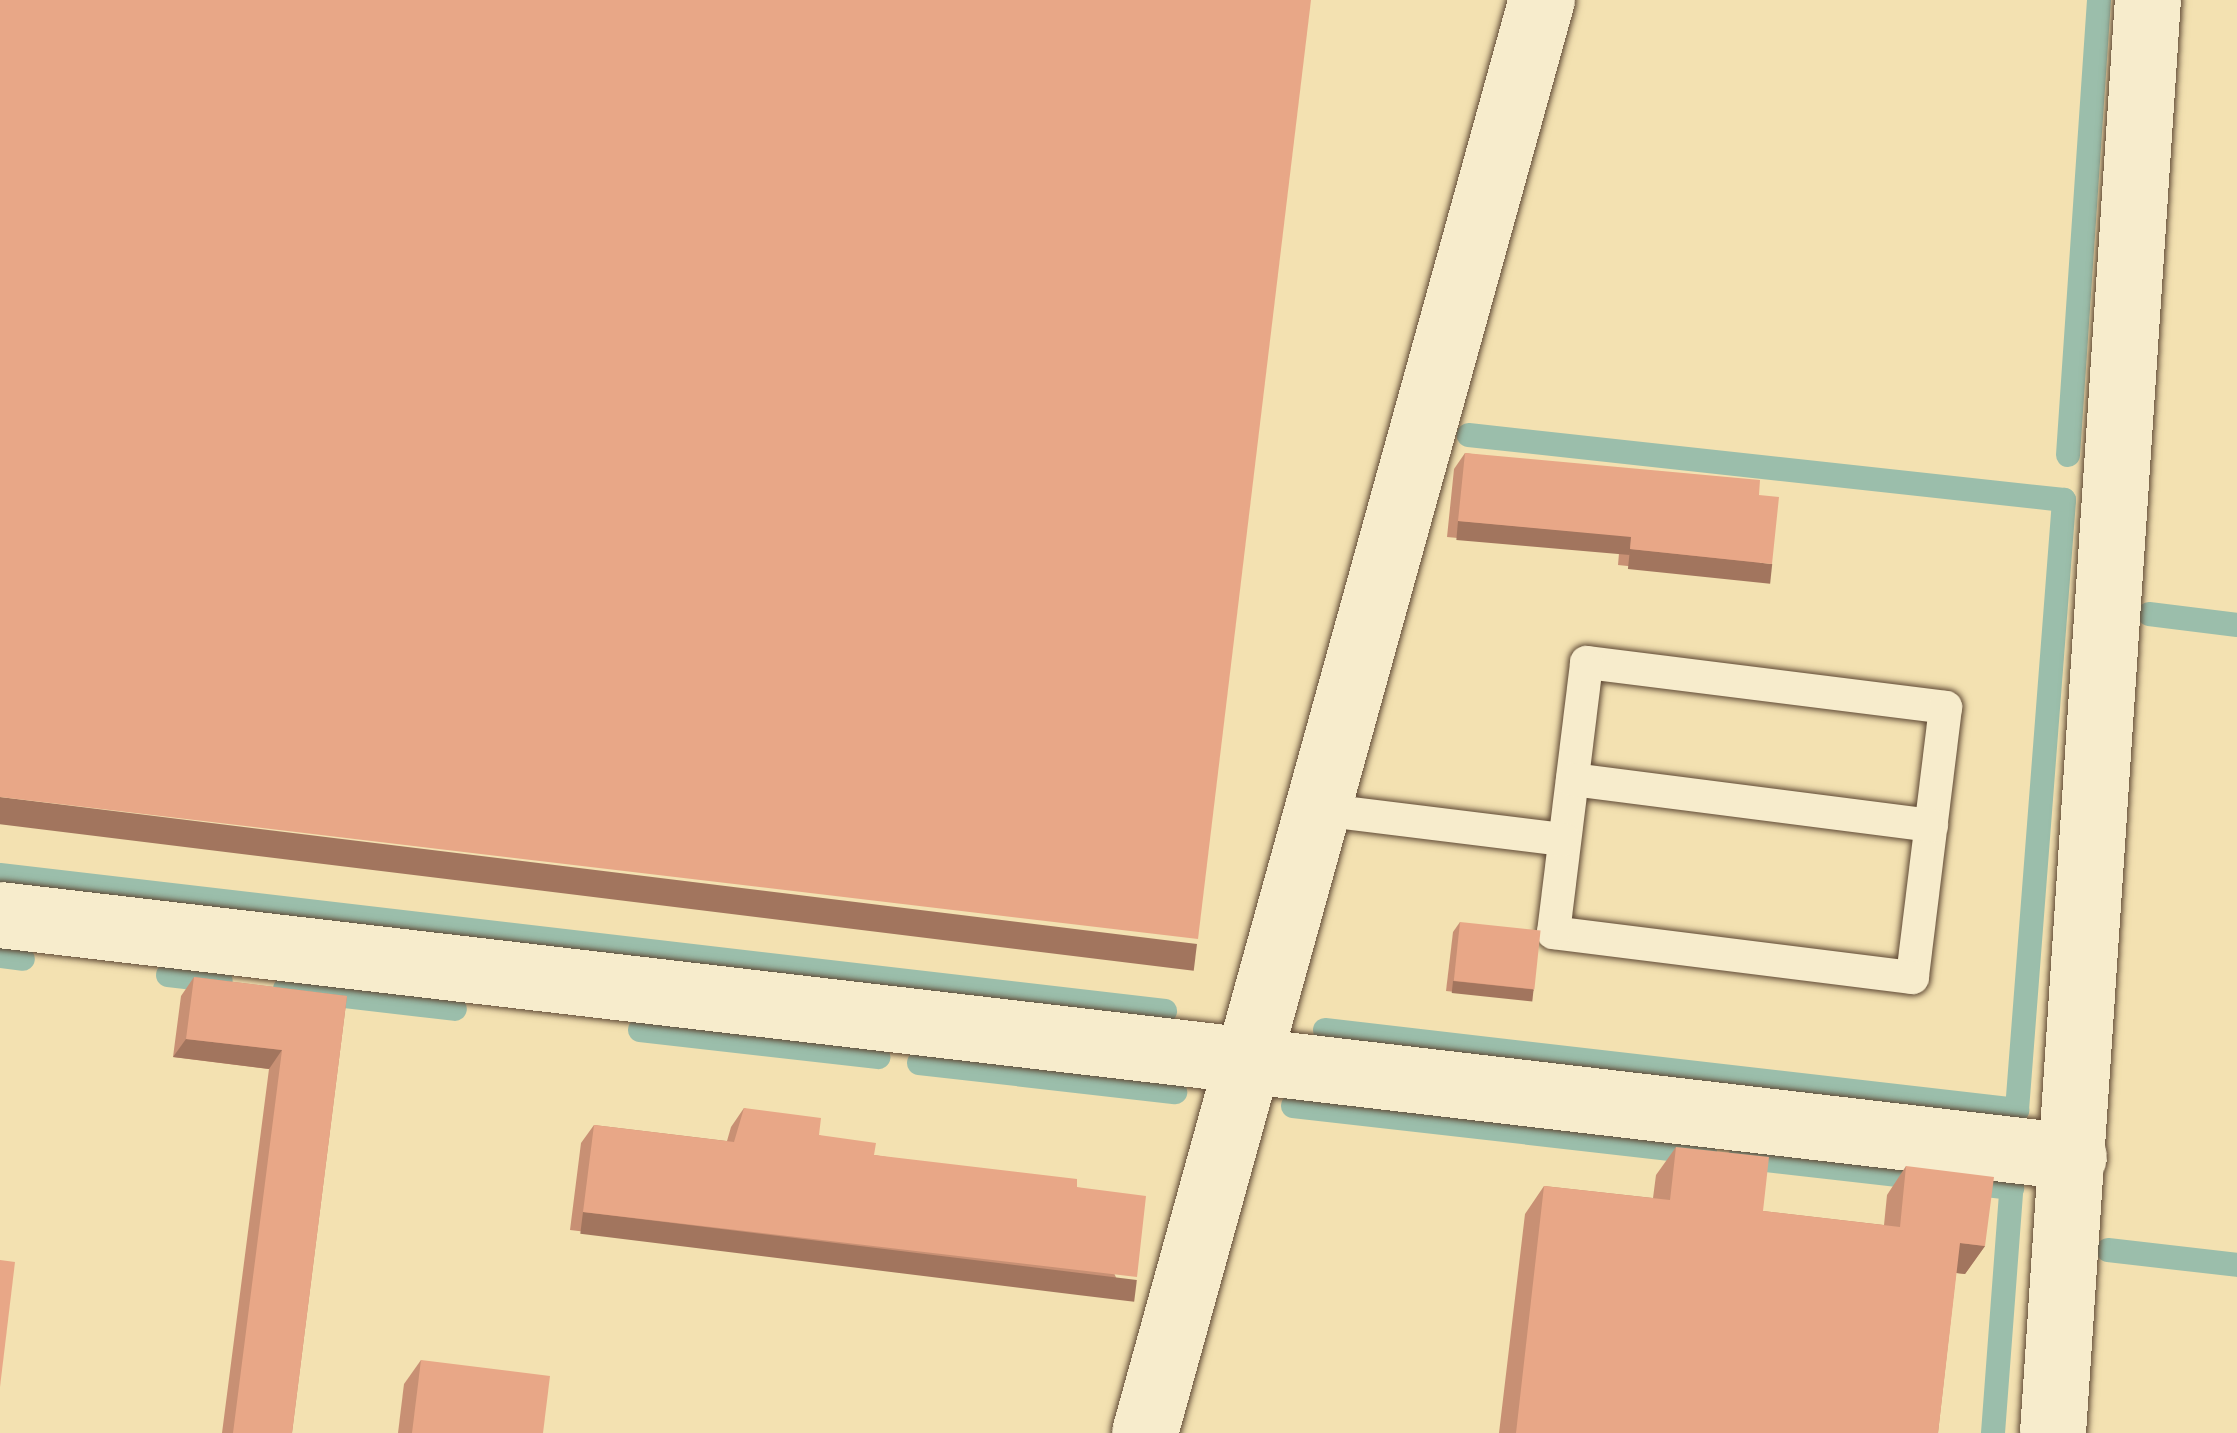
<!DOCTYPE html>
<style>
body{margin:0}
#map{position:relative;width:2237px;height:1433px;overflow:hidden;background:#f3e1b1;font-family:"Sorts Mill Goudy",serif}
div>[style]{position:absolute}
.stream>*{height:24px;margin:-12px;padding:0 12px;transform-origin:12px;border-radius:12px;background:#9bbeab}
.roads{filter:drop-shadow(0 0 3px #5e4834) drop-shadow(0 0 3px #5e4834)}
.service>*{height:33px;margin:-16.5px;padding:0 16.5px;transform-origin:16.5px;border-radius:16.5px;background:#f7eccc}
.minor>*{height:66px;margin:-33px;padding:0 33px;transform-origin:33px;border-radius:33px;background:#f7eccc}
.wall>*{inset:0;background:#c89074}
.shaded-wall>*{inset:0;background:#a2755e;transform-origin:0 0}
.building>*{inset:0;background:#e8a787;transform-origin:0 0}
span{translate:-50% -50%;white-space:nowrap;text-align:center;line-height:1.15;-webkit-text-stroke:12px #f7eccc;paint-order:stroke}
</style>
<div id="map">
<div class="stream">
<div style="left:2068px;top:455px;width:456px;rotate:-86.1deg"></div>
<div style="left:2149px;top:614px;width:89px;rotate:7.1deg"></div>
<div style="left:0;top:875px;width:1173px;rotate:6.66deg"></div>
<div style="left:0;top:956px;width:23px;rotate:7deg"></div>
<div style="left:168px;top:975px;width:53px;rotate:6.5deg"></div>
<div style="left:285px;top:989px;width:171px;rotate:6.7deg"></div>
<div style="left:640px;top:1030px;width:240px;rotate:6.5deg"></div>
<div style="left:1325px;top:1030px;width:697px;rotate:6.59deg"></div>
<div style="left:2017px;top:1110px;width:612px;rotate:-85.59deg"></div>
<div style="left:2064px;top:500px;width:599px;rotate:-173.77deg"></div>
<div style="left:919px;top:1063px;width:258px;rotate:6.5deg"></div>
<div style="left:1293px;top:1106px;width:415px;rotate:6.5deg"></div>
<div style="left:1740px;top:1157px;width:274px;rotate:6.5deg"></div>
<div style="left:2108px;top:1250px;width:130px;rotate:6.6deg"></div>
<div style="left:1993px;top:1433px;width:252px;rotate:-85.7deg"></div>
</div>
<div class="roads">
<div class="service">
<div style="left:1586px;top:662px;width:362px;rotate:7.1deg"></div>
<div style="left:1945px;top:707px;width:272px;rotate:97deg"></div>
<div style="left:1912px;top:977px;width:362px;rotate:-172.9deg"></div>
<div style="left:1553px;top:932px;width:272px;rotate:-83deg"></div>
<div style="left:1572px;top:779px;width:362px;rotate:7.3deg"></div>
<div style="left:1318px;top:809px;width:247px;rotate:7deg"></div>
</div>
<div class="minor">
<div style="left:0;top:915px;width:2088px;rotate:6.66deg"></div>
<div style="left:1145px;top:1433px;width:1487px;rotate:-74.52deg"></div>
<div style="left:2053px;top:1433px;width:1436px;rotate:-86.21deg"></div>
</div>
</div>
<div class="wall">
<div style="clip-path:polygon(1465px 453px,1759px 495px,1760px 580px,1618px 565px,1619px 553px,1447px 537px,1454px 469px)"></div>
<div style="clip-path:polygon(1460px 922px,1534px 990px,1527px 1000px,1446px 991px,1453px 932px)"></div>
<div style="clip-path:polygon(194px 977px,347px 996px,292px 1433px,222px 1433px,269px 1069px,173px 1057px,181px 996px)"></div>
<div style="clip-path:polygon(744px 1108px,874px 1155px,1077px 1187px,1124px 1296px,570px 1230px,581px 1143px,594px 1125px,727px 1141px,731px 1127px)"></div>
<div style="clip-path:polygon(1676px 1147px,1763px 1211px,1884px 1225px,1887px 1195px,1906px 1166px,1985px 1246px,1965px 1274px,1956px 1273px,1938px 1433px,1499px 1433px,1525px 1214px,1544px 1186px,1653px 1198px,1656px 1175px)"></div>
<div style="clip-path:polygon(421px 1360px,543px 1433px,398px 1433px,404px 1384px)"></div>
</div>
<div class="shaded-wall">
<div style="left:1458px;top:521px;width:174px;height:19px;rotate:5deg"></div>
<div style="left:1630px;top:549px;width:143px;height:20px;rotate:6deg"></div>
<div style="left:0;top:797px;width:1206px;height:27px;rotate:7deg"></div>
<div style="left:1453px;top:981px;width:81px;height:12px;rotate:6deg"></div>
<div style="clip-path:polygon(186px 1039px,282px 1050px,269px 1069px,173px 1057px)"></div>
<div style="left:583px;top:1212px;width:558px;height:22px;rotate:7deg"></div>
<div style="clip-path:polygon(1960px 1243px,1985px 1246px,1965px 1274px,1940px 1271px)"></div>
</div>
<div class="building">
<div style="clip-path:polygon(0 0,1311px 0,1198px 939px,0 797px)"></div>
<div style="clip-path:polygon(1465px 453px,1760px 480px,1759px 495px,1779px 497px,1772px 564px,1630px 549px,1631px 537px,1458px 521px)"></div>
<div style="left:1460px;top:922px;width:81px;height:59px;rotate:6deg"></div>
<div style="clip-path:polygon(194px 977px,347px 996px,292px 1433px,233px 1433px,282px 1050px,186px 1039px)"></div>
<div style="clip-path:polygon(744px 1108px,821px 1118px,819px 1135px,876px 1143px,874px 1155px,1077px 1179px,1077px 1187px,1146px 1196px,1137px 1277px,583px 1212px,594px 1125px,734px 1142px)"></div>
<div style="clip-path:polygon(1676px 1147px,1769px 1157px,1763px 1211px,1900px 1227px,1906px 1166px,1994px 1177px,1985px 1246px,1960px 1243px,1938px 1433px,1516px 1433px,1544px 1186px,1670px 1200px)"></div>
<div style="clip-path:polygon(0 1260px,15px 1262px,0 1387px)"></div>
<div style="clip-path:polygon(421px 1360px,550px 1376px,543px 1433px,412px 1433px)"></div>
</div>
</div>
